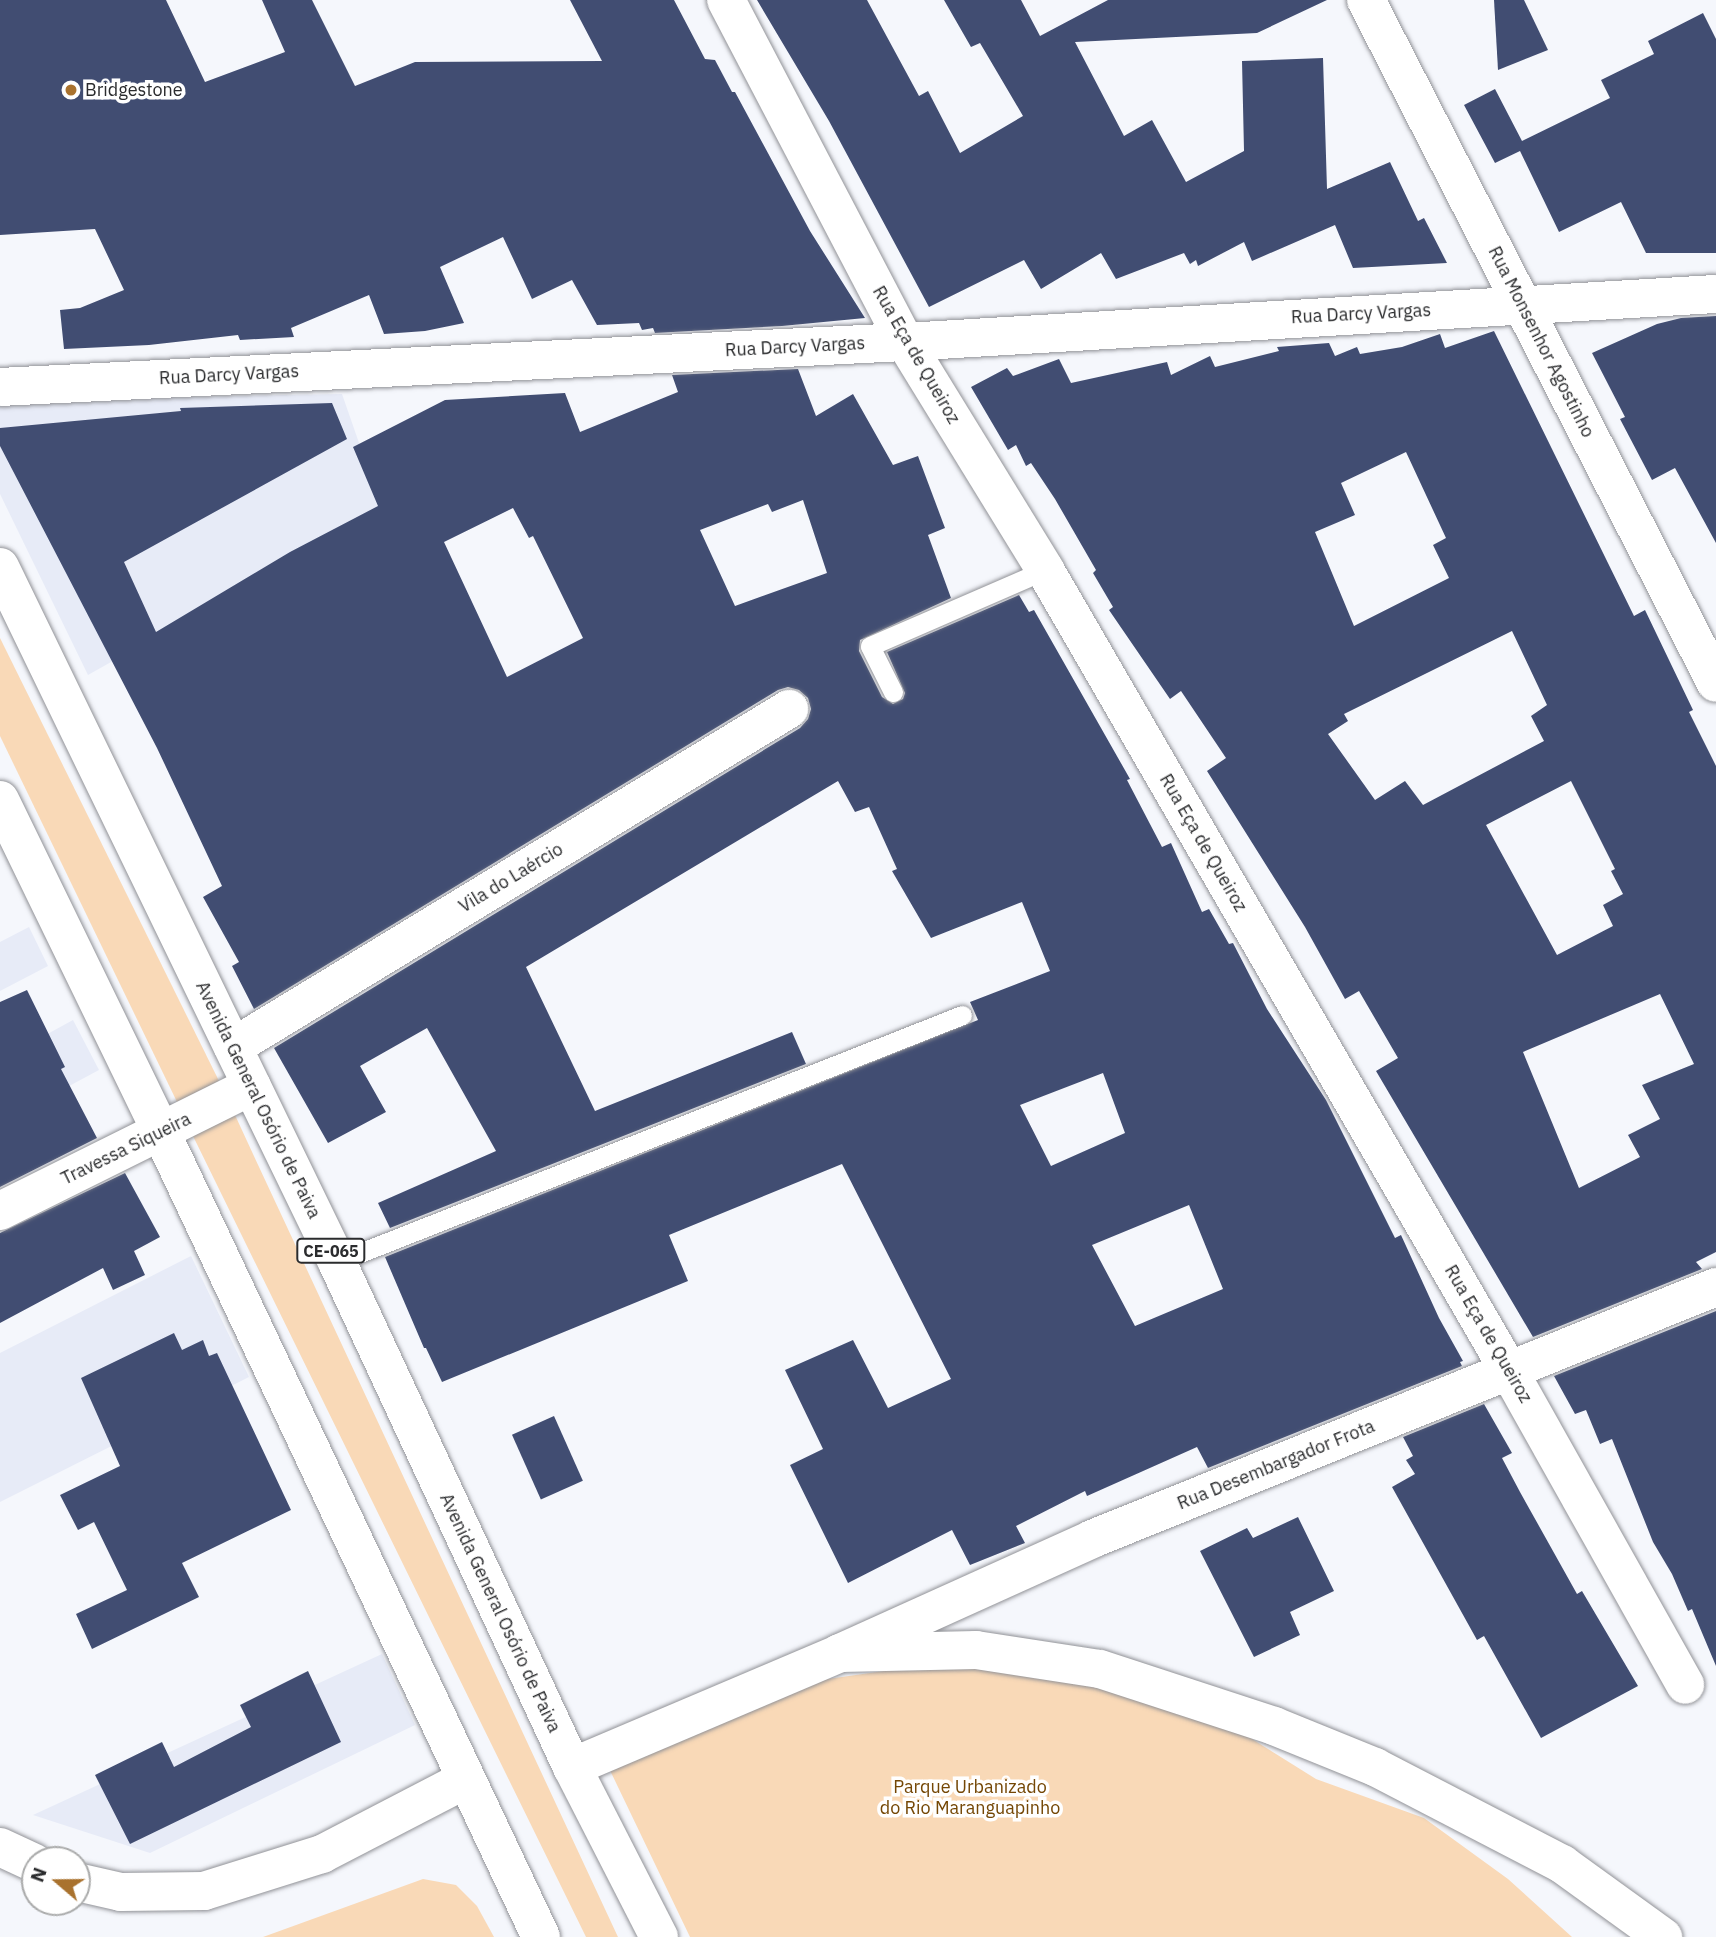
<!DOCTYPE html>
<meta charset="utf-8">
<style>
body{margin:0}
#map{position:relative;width:1716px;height:1937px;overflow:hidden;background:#f5f7fc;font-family:"IBM Plex Sans",sans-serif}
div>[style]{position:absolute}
.built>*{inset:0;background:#e7ebf7}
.green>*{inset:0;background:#f9d9b7}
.building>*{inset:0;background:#414d72;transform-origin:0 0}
.roads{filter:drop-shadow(0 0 2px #919297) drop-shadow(0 0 2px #919297)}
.lane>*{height:19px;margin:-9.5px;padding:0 9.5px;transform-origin:9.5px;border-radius:9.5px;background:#fff}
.street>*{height:38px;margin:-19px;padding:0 19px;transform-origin:19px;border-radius:19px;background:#fff}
.secondary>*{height:38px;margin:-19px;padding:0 19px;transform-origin:19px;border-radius:19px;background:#fff}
.primary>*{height:38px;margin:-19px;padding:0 19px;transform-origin:19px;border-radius:19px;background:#fff}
.dots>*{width:19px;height:19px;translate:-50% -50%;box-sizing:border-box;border:4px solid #fff;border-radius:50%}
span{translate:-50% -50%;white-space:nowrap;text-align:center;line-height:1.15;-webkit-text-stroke:7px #fff;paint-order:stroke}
.shield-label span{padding:2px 5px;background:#fff;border:2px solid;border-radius:5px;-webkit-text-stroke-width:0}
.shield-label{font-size:16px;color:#2b2c2e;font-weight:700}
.poi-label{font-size:18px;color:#2b2c2e}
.left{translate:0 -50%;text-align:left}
.street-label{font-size:18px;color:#2b2c2e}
.park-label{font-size:18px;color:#744705}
.north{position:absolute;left:21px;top:1846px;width:70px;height:70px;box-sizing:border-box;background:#fff;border:2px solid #aaabab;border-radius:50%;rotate:290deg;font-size:19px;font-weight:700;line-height:28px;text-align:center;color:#2b2c2e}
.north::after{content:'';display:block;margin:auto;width:24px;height:32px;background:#a9722e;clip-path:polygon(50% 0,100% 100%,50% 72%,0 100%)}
</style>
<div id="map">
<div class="built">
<div style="clip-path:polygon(342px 394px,382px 509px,88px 675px,0 494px,0 400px)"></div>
<div style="clip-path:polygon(29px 927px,48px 966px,0 991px,0 942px)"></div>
<div style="clip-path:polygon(73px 1020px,99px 1070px,0 1123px,0 1060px)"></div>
<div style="clip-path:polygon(191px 1256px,249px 1377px,0 1502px,0 1353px)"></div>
<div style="clip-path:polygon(382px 1654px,415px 1725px,150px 1853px,33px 1815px)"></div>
</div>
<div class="green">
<div style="clip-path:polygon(0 638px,220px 1083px,178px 1104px,0 736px)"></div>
<div style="clip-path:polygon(235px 1115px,253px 1154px,618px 1937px,586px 1937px,193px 1136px)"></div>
<div style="clip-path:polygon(974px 1658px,1132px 1693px,1225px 1722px,1316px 1779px,1424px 1818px,1508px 1879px,1572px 1937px,690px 1937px,606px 1762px,800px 1683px)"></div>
<div style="clip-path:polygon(423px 1879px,456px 1885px,477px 1906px,494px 1937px,263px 1937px)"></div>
</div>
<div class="building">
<div style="clip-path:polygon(0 0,166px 0,205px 82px,285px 52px,262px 0,312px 0,355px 86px,415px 62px,602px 61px,570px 0,674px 0,705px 59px,715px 60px,732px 92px,735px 92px,810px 231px,865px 318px,782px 326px,655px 333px,653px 328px,642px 330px,639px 323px,597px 325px,572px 280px,532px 299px,503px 237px,440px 267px,464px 323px,425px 331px,384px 334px,369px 295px,291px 328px,294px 337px,240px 340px,238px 335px,149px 345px,64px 349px,60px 310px,80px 308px,124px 290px,95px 229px,0 235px)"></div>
<div style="clip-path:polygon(757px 0,867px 0,919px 96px,928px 91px,960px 153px,1023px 116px,980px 43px,971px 47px,944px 0,1021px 0,1040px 36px,1108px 0,1327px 0,1257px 33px,1075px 42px,1124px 136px,1152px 120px,1186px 182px,1244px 151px,1242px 61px,1323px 58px,1327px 189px,1390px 162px,1418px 221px,1424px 218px,1447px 263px,1353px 268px,1335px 225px,1252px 261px,1244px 242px,1198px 266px,1196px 260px,1190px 264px,1184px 253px,1116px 279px,1101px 253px,1041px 289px,1024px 260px,929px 307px,829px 121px)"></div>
<div style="clip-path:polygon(1494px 0,1524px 0,1548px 50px,1498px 70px)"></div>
<div style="clip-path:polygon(1703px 13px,1716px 39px,1716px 253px,1646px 253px,1621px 202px,1559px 232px,1520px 151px,1495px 163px,1464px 105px,1495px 89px,1522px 141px,1610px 98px,1601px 80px,1654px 54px,1648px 41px)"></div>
<div style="clip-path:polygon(1716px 316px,1716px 543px,1675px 468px,1652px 480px,1620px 419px,1625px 417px,1592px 353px,1657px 324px,1681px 318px)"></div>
<div style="clip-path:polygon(evenodd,1494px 331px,1634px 616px,1645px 610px,1693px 710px,1689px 712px,1716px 766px,1716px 1252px,1696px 1262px,1702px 1269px,1533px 1337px,1376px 1071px,1398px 1058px,1359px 991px,1345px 999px,1305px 927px,1207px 771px,1226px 758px,1181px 691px,1170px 699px,1109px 610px,1113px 607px,1093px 573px,1096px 570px,1055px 499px,1031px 463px,1026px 466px,1016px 445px,1008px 450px,971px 387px,1007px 368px,1013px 376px,1059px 359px,1071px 383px,1167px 362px,1171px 375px,1210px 356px,1215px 367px,1279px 351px,1277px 347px,1329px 343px,1335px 356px,1357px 347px,1360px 354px,1402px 347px,1440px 334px,1445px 348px,1494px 331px,1406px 452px,1446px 538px,1433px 545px,1449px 578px,1354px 626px,1315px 532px,1355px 515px,1341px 483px,1406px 452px,1494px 331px,1512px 631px,1547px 705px,1531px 716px,1544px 741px,1423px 805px,1405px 781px,1375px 800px,1328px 734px,1348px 721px,1344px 714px,1512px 631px,1494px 331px,1571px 781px,1615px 869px,1611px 871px,1623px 894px,1603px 905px,1613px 926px,1557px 955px,1486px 825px,1571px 781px,1494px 331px,1660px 994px,1694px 1064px,1642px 1085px,1660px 1119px,1628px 1135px,1640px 1157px,1579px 1188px,1523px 1052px,1660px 994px)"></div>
<div style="clip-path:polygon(evenodd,798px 369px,816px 416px,853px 394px,893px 465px,918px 456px,945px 528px,928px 535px,951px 598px,860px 640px,859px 651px,882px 697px,893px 704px,903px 699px,905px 693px,887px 652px,1019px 595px,1029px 612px,1034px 610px,1130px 779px,1127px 780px,1162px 847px,1171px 843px,1202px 912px,1209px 909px,1229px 944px,1233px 943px,1267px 1009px,1326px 1100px,1395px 1238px,1401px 1235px,1439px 1318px,1463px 1361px,1460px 1362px,1462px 1366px,1208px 1468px,1197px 1447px,1087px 1496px,1085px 1491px,1016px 1526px,1025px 1543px,970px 1565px,952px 1530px,848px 1583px,790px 1465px,823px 1449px,785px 1370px,853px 1340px,888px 1408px,951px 1379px,842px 1164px,669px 1235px,688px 1281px,442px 1382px,426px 1348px,424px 1348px,385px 1257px,978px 1020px,970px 1002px,1050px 971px,1022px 902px,931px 938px,892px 871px,897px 869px,869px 807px,855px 812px,838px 781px,526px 967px,595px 1111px,792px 1032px,806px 1064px,390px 1228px,378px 1203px,496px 1151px,427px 1028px,360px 1066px,386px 1112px,328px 1143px,274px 1048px,800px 728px,808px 719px,811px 709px,808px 698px,799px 690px,788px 687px,778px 690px,254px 1009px,232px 966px,239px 962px,203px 897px,222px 886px,157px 748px,0 446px,0 428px,181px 411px,180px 408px,332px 403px,347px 439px,124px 562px,156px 632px,290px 552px,378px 506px,353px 447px,445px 400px,565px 393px,580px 432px,678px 392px,672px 375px,798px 369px,803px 500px,827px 573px,735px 606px,700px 530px,768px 504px,772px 512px,803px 500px,798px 369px,513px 508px,529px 538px,533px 536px,583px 638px,507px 677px,444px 542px,513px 508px,798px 369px,1103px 1073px,1125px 1133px,1051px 1166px,1020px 1105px,1103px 1073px,798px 369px,1189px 1205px,1223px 1289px,1135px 1326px,1092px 1245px,1189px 1205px)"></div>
<div style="clip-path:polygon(27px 990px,65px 1067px,61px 1069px,97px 1138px,0 1187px,0 1002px)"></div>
<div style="clip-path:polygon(125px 1173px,160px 1237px,134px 1251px,145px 1275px,113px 1290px,103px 1268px,0 1323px,0 1233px)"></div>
<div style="clip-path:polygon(1716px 1311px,1716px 1666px,1692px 1609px,1688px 1611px,1672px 1574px,1653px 1542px,1612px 1439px,1600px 1444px,1586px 1410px,1575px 1414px,1554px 1376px)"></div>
<div style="clip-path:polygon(174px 1333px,182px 1350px,203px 1340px,209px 1356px,217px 1353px,291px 1510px,182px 1563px,199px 1597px,92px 1649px,76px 1614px,127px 1590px,94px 1522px,78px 1530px,60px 1495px,120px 1466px,81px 1378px)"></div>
<div style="clip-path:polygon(1484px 1404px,1512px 1453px,1502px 1458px,1520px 1492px,1577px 1594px,1582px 1591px,1638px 1686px,1541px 1738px,1484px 1636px,1477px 1640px,1392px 1487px,1415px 1474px,1406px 1460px,1413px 1456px,1403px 1437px)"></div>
<div style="left:554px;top:1416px;width:71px;height:46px;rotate:66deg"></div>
<div style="clip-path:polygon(1298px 1517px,1334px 1591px,1290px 1612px,1300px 1635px,1254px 1657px,1200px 1551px,1247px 1528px,1253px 1538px)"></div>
<div style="clip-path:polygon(308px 1671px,341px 1742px,130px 1844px,95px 1775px,162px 1742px,174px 1767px,251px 1727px,240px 1705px)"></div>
</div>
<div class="roads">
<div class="lane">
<div style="left:893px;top:692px;width:51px;rotate:-116.6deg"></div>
<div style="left:870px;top:646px;width:191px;rotate:-23.5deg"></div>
<div style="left:337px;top:1262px;width:672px;rotate:-21.56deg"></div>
</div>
<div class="street">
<div style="left:726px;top:0;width:386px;rotate:62.4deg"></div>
<div style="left:905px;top:342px;width:268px;rotate:58.4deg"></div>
<div style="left:1045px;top:570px;width:923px;rotate:59.91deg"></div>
<div style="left:1508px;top:1369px;width:362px;rotate:60.7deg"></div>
<div style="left:1366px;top:0;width:767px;rotate:62.87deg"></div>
<div style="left:0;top:387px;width:906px;rotate:-2.85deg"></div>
<div style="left:905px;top:342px;width:812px;rotate:-3.39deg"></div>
<div style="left:233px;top:1047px;width:651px;rotate:-31.3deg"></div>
<div style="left:0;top:1211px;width:281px;rotate:-26.4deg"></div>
<div style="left:840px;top:1653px;width:277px;rotate:-24.3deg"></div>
<div style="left:1092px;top:1539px;width:673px;rotate:-21.99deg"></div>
</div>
<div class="secondary">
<div style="left:572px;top:1767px;width:291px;rotate:-23deg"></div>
<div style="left:840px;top:1653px;width:136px;rotate:-1.3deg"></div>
<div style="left:976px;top:1650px;width:125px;rotate:8.7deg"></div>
<div style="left:1100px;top:1669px;width:183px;rotate:18.1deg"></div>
<div style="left:1274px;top:1726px;width:109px;rotate:22.1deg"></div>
<div style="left:1375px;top:1767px;width:211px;rotate:27.4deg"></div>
<div style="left:1562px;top:1864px;width:125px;rotate:35.9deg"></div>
<div style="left:0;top:1847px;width:38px;rotate:25deg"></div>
<div style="left:77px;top:1882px;width:45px;rotate:12.8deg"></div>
<div style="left:121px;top:1892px;width:83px;rotate:-0.7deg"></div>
<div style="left:204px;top:1891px;width:124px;rotate:-17.4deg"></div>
<div style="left:322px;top:1854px;width:161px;rotate:-27.4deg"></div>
</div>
<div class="primary">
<div style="left:0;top:567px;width:772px;rotate:64.13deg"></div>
<div style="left:337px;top:1262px;width:557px;rotate:65.05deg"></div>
<div style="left:572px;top:1767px;width:191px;rotate:62.9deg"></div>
<div style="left:0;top:800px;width:369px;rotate:64.1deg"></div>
<div style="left:161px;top:1132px;width:890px;rotate:64.73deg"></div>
</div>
</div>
<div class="dots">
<div style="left:71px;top:90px;background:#a9722e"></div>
</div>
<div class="shield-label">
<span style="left:331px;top:1251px">CE-065</span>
</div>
<div class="poi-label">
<span class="left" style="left:85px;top:90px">Bridgestone</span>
</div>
<div class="street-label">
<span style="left:1361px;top:314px;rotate:-3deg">Rua Darcy Vargas</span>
<span style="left:1541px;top:342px;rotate:63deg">Rua Monsenhor Agostinho</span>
<span style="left:795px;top:347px;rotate:-3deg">Rua Darcy Vargas</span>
<span style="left:916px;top:355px;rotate:60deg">Rua Eça de Queiroz</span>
<span style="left:229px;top:375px;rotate:-3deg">Rua Darcy Vargas</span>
<span style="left:1203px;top:843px;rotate:60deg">Rua Eça de Queiroz</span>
<span style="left:511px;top:878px;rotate:-31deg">Vila do Laércio</span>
<span style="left:258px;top:1100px;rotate:64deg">Avenida General Osório de Paiva</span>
<span style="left:126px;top:1149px;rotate:-26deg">Travessa Siqueira</span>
<span style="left:1488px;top:1334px;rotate:60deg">Rua Eça de Queiroz</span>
<span style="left:1276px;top:1465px;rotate:-22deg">Rua Desembargador Frota</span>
<span style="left:500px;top:1613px;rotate:65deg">Avenida General Osório de Paiva</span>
</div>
<div class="park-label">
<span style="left:970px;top:1798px">Parque Urbanizado<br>do Rio Maranguapinho</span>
</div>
<div class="north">N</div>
</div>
